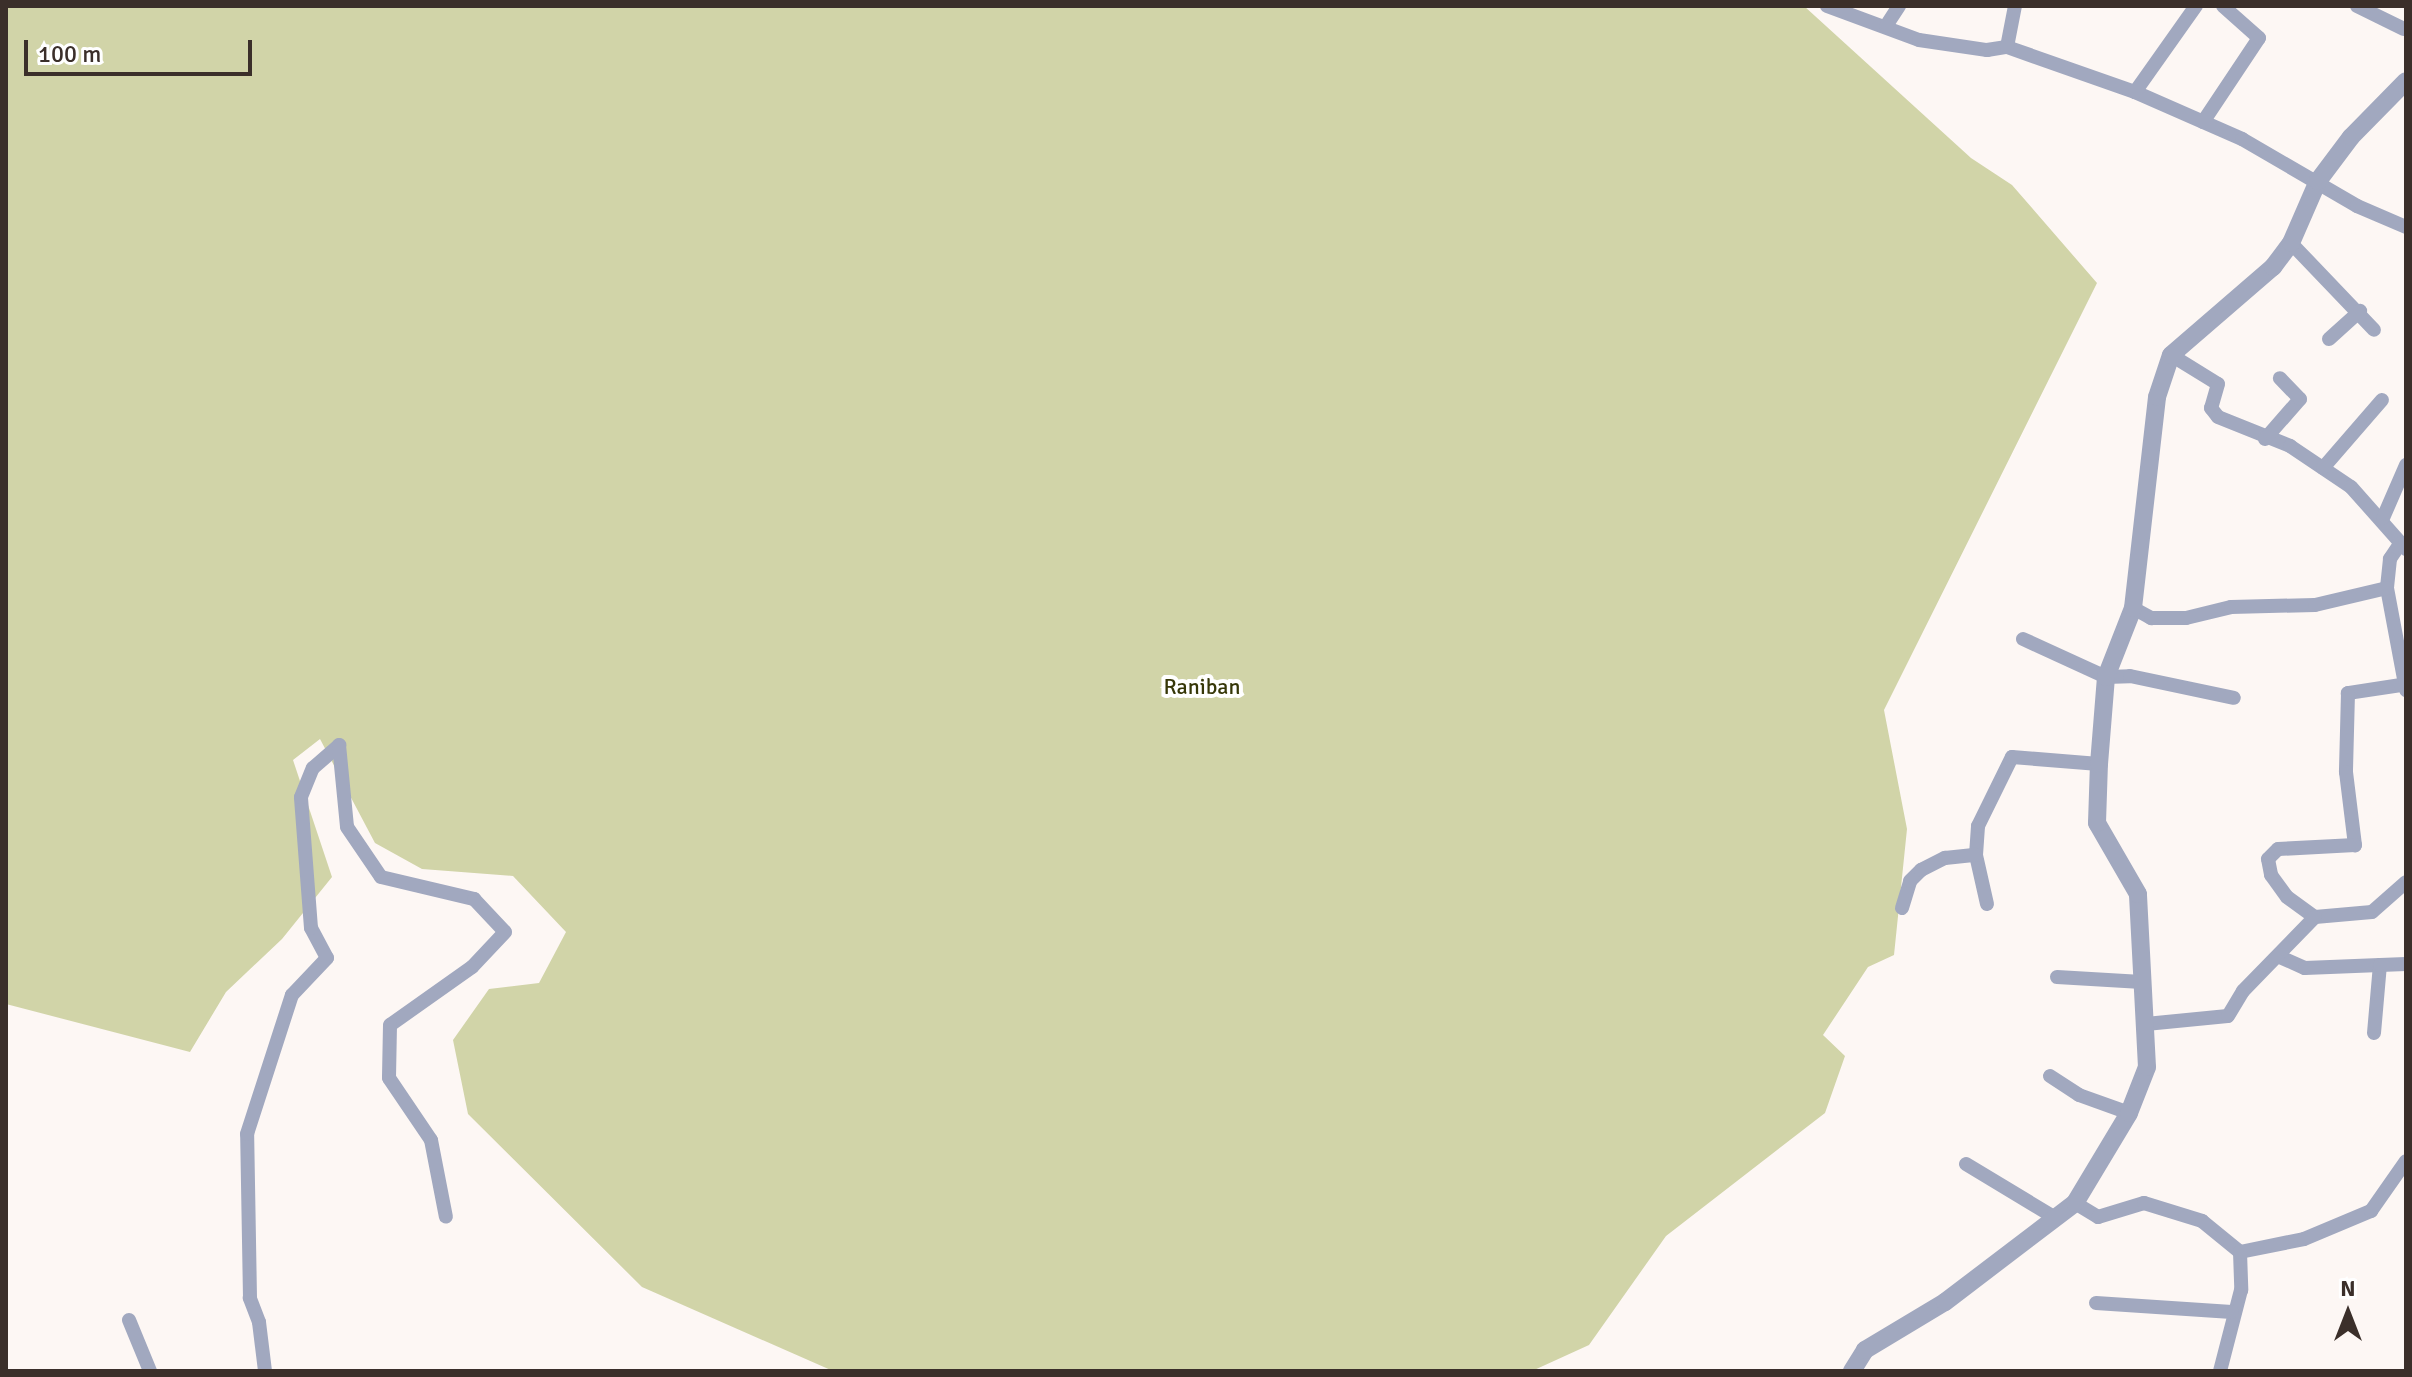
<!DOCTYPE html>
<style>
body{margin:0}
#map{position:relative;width:2412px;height:1377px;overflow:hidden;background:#fdf7f4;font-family:Signika,sans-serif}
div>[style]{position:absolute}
.green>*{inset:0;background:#d1d4a8}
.minor>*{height:14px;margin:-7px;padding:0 7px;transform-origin:7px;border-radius:7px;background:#a1a8bf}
.tertiary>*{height:18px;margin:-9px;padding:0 9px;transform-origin:9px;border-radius:9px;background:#a1a8bf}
span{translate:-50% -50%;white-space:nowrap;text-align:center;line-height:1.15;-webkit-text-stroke:8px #fff;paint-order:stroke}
.park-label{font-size:22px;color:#363708}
.frame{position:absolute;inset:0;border:8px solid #3b2f2a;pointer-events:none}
.north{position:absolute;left:2308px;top:1273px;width:80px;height:80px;-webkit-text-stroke:6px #fff;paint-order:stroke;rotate:0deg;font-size:22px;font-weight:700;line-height:32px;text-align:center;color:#3b2f2a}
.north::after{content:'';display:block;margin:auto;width:28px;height:36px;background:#3b2f2a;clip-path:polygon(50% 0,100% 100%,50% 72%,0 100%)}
.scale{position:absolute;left:24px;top:40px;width:228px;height:36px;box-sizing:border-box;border:4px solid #3b2f2a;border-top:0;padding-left:10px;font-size:24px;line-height:28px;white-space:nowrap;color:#3b2f2a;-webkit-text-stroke:6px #fff;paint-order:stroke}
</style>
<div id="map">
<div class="green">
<div style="clip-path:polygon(6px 6px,1804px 6px,1971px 158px,2012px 185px,2097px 283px,1884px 710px,1907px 829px,1894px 955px,1868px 967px,1823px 1035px,1845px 1056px,1825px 1113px,1666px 1236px,1589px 1345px,1532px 1371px,833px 1371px,642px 1287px,468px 1114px,453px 1040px,489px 989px,539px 983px,566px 932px,513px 876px,422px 869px,375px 843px,320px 739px,293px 760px,332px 877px,282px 939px,226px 992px,190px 1052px,6px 1004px)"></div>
</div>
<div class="minor">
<div style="left:1827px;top:6px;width:98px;rotate:20.3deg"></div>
<div style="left:1919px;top:40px;width:69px;rotate:8.4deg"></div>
<div style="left:1987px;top:50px;width:20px;rotate:-9deg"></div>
<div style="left:2007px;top:47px;width:136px;rotate:19.4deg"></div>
<div style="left:2135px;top:92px;width:117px;rotate:23.7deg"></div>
<div style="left:2242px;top:139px;width:133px;rotate:30.2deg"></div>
<div style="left:2357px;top:206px;width:53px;rotate:23.2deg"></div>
<div style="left:2357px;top:6px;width:52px;rotate:26.1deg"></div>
<div style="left:1886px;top:26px;width:24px;rotate:-57deg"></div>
<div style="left:2007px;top:47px;width:42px;rotate:-79deg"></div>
<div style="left:2135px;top:92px;width:105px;rotate:-54.7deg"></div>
<div style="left:2203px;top:122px;width:101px;rotate:-56.3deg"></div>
<div style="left:2259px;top:38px;width:48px;rotate:-138.4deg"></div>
<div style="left:2291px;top:243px;width:120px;rotate:46.3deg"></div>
<div style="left:2329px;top:339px;width:42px;rotate:-42.1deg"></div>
<div style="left:2171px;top:355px;width:55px;rotate:31.7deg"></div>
<div style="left:2218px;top:384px;width:25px;rotate:106deg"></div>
<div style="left:2211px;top:408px;width:11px;rotate:52deg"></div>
<div style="left:2218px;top:417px;width:78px;rotate:21.9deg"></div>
<div style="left:2290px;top:446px;width:73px;rotate:33.9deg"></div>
<div style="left:2351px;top:487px;width:83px;rotate:48.4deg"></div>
<div style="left:2265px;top:439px;width:53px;rotate:-48.8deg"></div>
<div style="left:2300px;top:399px;width:29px;rotate:-134deg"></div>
<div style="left:2323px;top:468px;width:90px;rotate:-49.1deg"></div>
<div style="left:2383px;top:518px;width:58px;rotate:-66.5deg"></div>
<div style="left:2400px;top:544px;width:18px;rotate:124deg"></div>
<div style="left:2390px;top:559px;width:29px;rotate:96deg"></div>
<div style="left:2387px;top:588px;width:104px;rotate:79.4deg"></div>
<div style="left:2133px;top:608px;width:21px;rotate:29deg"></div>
<div style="left:2151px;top:618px;width:35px"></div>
<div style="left:2186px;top:618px;width:46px;rotate:-13.7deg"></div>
<div style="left:2231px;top:607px;width:84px;rotate:-1.4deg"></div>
<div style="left:2315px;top:605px;width:74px;rotate:-13.3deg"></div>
<div style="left:2023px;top:639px;width:91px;rotate:24.6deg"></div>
<div style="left:2106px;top:677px;width:24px;rotate:-2deg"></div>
<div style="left:2130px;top:676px;width:106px;rotate:11.9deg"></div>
<div style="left:2401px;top:685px;width:54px;rotate:171.4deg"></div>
<div style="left:2348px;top:693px;width:79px;rotate:91.5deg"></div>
<div style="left:2346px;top:772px;width:74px;rotate:83deg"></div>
<div style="left:2355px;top:845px;width:77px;rotate:177deg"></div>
<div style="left:2278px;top:849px;width:14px;rotate:135deg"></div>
<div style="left:2268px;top:859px;width:16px;rotate:79deg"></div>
<div style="left:2271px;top:875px;width:27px;rotate:54deg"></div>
<div style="left:2287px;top:897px;width:34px;rotate:36deg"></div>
<div style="left:2315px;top:917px;width:57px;rotate:-5deg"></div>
<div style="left:2372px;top:912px;width:45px;rotate:-41.4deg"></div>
<div style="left:1987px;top:904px;width:50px;rotate:-102.7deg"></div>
<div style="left:1976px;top:855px;width:29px;rotate:-86deg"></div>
<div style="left:1978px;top:826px;width:77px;rotate:-63.8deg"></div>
<div style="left:2012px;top:757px;width:87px;rotate:4.6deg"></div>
<div style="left:1902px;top:908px;width:28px;rotate:-73deg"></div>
<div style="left:1910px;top:881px;width:16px;rotate:-45deg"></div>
<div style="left:1921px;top:870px;width:27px;rotate:-27deg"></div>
<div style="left:1945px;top:858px;width:31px;rotate:-6deg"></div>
<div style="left:2280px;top:957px;width:27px;rotate:24deg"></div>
<div style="left:2305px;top:968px;width:75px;rotate:-2.3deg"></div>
<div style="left:2057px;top:977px;width:85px;rotate:3.4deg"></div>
<div style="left:2146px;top:1024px;width:82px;rotate:-5.6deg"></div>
<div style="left:2228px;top:1016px;width:29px;rotate:-59deg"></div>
<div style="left:2243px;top:991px;width:103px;rotate:-45.8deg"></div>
<div style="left:2374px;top:1033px;width:68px;rotate:-85deg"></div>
<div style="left:2380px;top:965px;width:26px;rotate:-2deg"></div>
<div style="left:2050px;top:1076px;width:35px;rotate:33deg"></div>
<div style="left:2079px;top:1095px;width:53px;rotate:19.8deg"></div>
<div style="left:1966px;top:1164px;width:106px;rotate:31.1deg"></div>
<div style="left:2075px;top:1203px;width:27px;rotate:31deg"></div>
<div style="left:2098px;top:1217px;width:48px;rotate:-16.9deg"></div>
<div style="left:2144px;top:1203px;width:61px;rotate:17.2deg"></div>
<div style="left:2202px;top:1221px;width:49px;rotate:39.2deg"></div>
<div style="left:2240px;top:1252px;width:38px;rotate:88deg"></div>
<div style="left:2241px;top:1290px;width:84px;rotate:104.5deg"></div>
<div style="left:2240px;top:1252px;width:65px;rotate:-11.5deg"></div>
<div style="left:2304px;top:1239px;width:73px;rotate:-22.7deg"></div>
<div style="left:2371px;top:1211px;width:61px;rotate:-55deg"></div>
<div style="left:2096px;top:1303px;width:136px;rotate:3.8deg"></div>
<div style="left:129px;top:1320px;width:55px;rotate:67.6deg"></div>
<div style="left:265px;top:1371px;width:49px;rotate:-97deg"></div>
<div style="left:259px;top:1322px;width:26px;rotate:-111deg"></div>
<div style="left:250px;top:1298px;width:164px;rotate:-91deg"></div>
<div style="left:247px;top:1134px;width:146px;rotate:-72.1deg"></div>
<div style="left:292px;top:995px;width:51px;rotate:-46.6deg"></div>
<div style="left:327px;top:958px;width:34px;rotate:-118deg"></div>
<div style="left:311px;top:928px;width:131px;rotate:-94.4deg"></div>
<div style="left:301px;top:797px;width:31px;rotate:-68deg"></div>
<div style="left:313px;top:768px;width:35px;rotate:-41deg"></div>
<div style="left:339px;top:745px;width:82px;rotate:84.4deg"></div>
<div style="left:347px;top:827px;width:60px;rotate:55.8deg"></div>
<div style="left:381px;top:877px;width:96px;rotate:13.3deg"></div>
<div style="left:474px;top:899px;width:45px;rotate:46.8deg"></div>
<div style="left:505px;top:932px;width:48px;rotate:133.3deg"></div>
<div style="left:472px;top:967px;width:100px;rotate:144.7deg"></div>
<div style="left:390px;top:1025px;width:53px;rotate:91.1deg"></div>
<div style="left:389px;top:1078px;width:75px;rotate:55.9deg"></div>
<div style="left:431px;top:1140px;width:78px;rotate:79deg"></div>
</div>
<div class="tertiary">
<div style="left:1852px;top:1371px;width:25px;rotate:-58deg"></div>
<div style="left:1865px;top:1350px;width:93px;rotate:-31deg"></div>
<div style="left:1945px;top:1302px;width:163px;rotate:-37.3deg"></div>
<div style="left:2075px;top:1203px;width:105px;rotate:-59deg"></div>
<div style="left:2129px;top:1113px;width:49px;rotate:-68.6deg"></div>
<div style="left:2147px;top:1067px;width:173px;rotate:-93deg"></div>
<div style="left:2138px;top:894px;width:82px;rotate:-120deg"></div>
<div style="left:2097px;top:823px;width:59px;rotate:-88.1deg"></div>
<div style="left:2099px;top:764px;width:87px;rotate:-85.4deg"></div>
<div style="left:2106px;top:677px;width:74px;rotate:-68.6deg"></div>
<div style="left:2133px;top:608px;width:212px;rotate:-83.5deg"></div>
<div style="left:2157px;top:397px;width:44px;rotate:-71.6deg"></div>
<div style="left:2171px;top:355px;width:135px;rotate:-40.8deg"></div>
<div style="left:2273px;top:267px;width:30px;rotate:-53deg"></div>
<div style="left:2291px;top:243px;width:68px;rotate:-66.5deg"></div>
<div style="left:2318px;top:181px;width:55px;rotate:-53.1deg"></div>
<div style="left:2351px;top:137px;width:78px;rotate:-45.5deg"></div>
</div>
<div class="park-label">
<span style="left:1202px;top:687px">Raniban</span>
</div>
<div class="frame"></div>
<div class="north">N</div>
<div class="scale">100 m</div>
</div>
